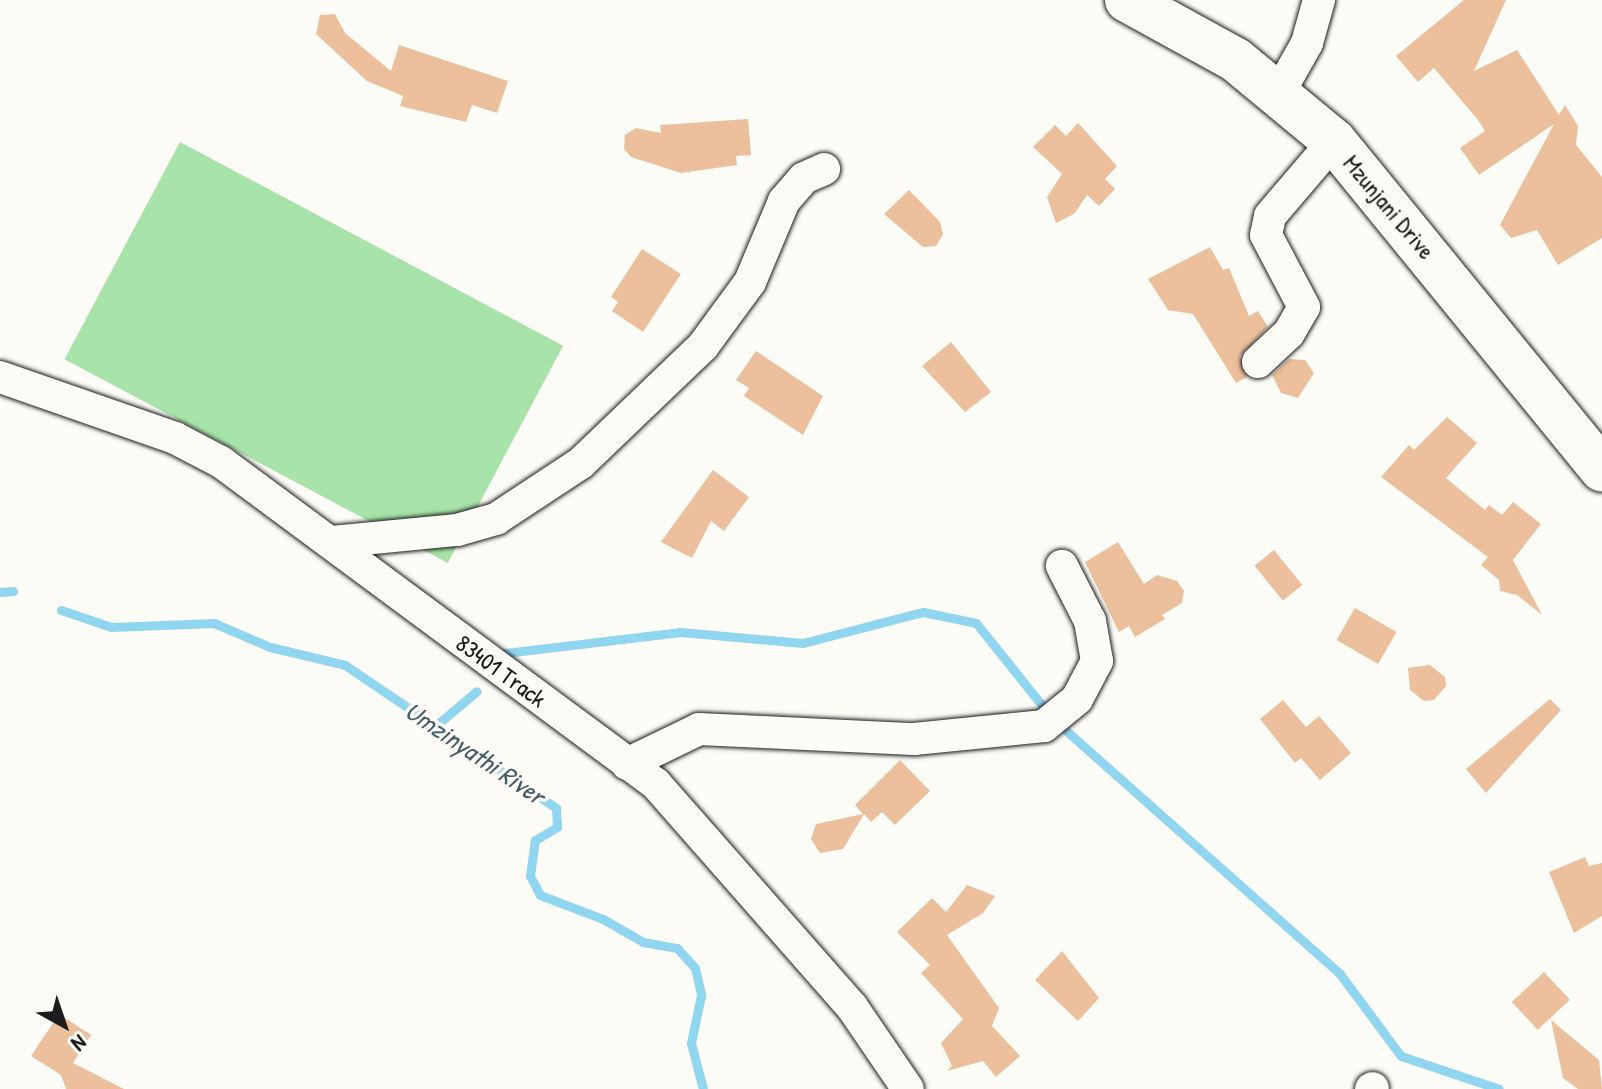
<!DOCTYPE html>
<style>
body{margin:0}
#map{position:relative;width:1602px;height:1089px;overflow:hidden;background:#fdfcf7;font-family:"Patrick Hand",sans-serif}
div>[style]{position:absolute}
.green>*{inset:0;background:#a8e4aa;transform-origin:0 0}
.stream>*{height:9px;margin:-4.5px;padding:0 4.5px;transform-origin:4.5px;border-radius:4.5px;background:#90d6f1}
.building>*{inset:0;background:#ecc09c;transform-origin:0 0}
.roads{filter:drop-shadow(0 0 2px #1c1c1c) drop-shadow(0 0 2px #1c1c1c)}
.minor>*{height:32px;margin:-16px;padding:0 16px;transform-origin:16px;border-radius:16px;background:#fdfcf7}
.secondary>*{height:44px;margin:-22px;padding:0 22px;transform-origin:22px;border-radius:22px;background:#fdfcf7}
span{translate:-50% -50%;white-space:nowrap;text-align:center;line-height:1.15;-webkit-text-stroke:7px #fdfcf7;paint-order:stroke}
.street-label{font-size:24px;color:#1c1c1c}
.water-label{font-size:26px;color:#455d67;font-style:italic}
.north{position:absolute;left:24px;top:985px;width:80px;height:80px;-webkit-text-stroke:6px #fdfcf7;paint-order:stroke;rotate:140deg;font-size:22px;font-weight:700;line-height:32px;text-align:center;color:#1c1c1c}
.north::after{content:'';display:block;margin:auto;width:28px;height:36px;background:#1c1c1c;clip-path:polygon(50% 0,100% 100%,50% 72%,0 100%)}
</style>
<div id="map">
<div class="green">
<div style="left:180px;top:142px;width:434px;height:246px;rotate:28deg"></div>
</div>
<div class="stream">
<div style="left:0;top:592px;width:13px;rotate:-4deg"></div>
<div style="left:61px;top:610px;width:53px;rotate:18.8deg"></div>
<div style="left:111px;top:627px;width:103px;rotate:-2.2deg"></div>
<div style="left:214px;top:623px;width:61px;rotate:23.2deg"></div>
<div style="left:270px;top:647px;width:77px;rotate:13.5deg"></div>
<div style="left:345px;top:665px;width:255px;rotate:34.1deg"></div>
<div style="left:556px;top:808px;width:19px;rotate:87deg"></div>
<div style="left:557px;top:827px;width:26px;rotate:149deg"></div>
<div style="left:535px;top:840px;width:36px;rotate:98deg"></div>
<div style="left:530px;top:876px;width:21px;rotate:62deg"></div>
<div style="left:540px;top:895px;width:67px;rotate:20.9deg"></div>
<div style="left:603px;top:919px;width:46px;rotate:29.9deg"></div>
<div style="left:643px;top:942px;width:35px;rotate:10deg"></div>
<div style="left:677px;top:948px;width:27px;rotate:48deg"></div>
<div style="left:695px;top:968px;width:28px;rotate:77deg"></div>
<div style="left:701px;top:995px;width:49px;rotate:101.8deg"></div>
<div style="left:691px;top:1043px;width:48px;rotate:75.4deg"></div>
<div style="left:505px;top:653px;width:177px;rotate:-6.8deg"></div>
<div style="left:681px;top:632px;width:122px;rotate:5.2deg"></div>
<div style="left:803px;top:643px;width:124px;rotate:-14.5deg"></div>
<div style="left:923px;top:612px;width:54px;rotate:11.7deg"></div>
<div style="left:976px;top:623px;width:123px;rotate:51.3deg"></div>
<div style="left:1053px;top:719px;width:384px;rotate:41.6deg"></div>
<div style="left:1340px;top:974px;width:102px;rotate:53.4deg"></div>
<div style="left:1401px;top:1056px;width:103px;rotate:18.6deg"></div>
<div style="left:433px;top:728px;width:57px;rotate:-40.1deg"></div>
</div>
<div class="building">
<div style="clip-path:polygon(1464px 0,1506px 0,1474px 71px,1517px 50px,1559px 115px,1565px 105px,1578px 126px,1576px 145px,1602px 177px,1602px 238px,1558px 265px,1537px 230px,1511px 238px,1500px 225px,1554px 124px,1479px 175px,1460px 148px,1485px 131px,1478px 120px,1434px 68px,1418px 82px,1396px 56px)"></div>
<div style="clip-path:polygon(335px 14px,345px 33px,391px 71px,399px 45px,508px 81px,497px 113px,472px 105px,466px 122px,400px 106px,403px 96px,367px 81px,316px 34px,320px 15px)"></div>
<div style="clip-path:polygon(748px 119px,751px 155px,736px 156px,737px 165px,681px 173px,631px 157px,624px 149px,625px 135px,636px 128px,661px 133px,660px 125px)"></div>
<div style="clip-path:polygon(1078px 123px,1117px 166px,1105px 179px,1115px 189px,1099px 206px,1087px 195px,1074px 214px,1056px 223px,1047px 197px,1062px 174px,1033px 147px,1055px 125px,1066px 136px)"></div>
<div style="clip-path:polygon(909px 190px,940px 222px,943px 234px,936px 246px,923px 247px,884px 214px)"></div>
<div style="clip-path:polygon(1210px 247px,1223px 270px,1229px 268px,1249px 316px,1258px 311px,1268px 327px,1240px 356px,1247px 377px,1236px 383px,1193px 314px,1168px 310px,1148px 279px)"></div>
<div style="clip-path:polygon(642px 249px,681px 274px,643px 332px,612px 311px,618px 302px,611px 297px)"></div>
<div style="clip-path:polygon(951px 342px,991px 392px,965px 412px,922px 366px)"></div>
<div style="clip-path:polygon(756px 351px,823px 396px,803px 435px,744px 396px,749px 388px,736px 380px)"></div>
<div style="clip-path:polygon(1289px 359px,1305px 360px,1314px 373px,1298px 398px,1281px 393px,1272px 375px)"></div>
<div style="clip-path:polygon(1447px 417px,1477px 443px,1446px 478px,1485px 510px,1489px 505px,1502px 515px,1513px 502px,1541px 524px,1513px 560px,1542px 615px,1517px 595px,1500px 591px,1499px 580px,1481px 565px,1488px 557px,1381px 477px,1409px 445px,1414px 450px)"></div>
<div style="clip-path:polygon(713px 470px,749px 497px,724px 531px,711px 521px,692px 558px,661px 542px)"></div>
<div style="clip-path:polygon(1118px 542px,1144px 584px,1157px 575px,1177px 581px,1184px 591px,1182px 603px,1162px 615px,1165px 619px,1135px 637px,1129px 626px,1119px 632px,1085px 562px)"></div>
<div style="left:1274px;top:550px;width:45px;height:25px;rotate:51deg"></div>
<div style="left:1355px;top:608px;width:48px;height:37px;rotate:30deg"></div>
<div style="clip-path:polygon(1430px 665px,1445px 677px,1446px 686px,1434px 700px,1424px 701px,1410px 690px,1408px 668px)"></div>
<div style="clip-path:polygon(1550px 699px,1561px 710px,1486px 793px,1466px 769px)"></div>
<div style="clip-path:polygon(1283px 700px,1306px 727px,1319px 716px,1351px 753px,1320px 780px,1301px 758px,1295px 763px,1260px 719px)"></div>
<div style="clip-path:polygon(900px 760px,930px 791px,895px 825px,882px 812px,871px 822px,864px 814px,843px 849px,820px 853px,811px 839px,816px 824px,863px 814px,855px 805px)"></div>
<div style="clip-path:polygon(1585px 857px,1589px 866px,1602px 863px,1602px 916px,1574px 933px,1549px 872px)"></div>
<div style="clip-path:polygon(967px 885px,995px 896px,983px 913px,947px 935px,999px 1008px,992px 1026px,1020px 1056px,996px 1077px,983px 1061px,947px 1071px,952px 1066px,941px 1043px,963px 1019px,921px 973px,930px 965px,897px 932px,932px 898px,946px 912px)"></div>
<div style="clip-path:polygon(1062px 951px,1099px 998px,1078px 1021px,1035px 980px)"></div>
<div style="left:1544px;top:972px;width:38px;height:44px;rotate:47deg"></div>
<div style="clip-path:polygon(59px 1014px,91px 1035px,73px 1063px,124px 1089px,66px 1089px,61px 1075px,31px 1056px)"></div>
<div style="clip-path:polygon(1551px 1020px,1599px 1060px,1602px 1089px,1578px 1089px,1563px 1078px)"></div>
</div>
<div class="roads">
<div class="minor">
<div style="left:1280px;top:91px;width:55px;rotate:-60.6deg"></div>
<div style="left:1307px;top:43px;width:45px;rotate:-74.4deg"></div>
<div style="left:1258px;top:362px;width:42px;rotate:-43.1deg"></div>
<div style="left:1289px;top:333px;width:30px;rotate:-60deg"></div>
<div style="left:1304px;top:307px;width:81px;rotate:-117.8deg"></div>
<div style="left:1266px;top:235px;width:19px;rotate:-78deg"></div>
<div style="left:1270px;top:216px;width:99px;rotate:-49.5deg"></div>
<div style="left:0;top:377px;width:185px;rotate:19.2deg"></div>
<div style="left:175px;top:438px;width:52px;rotate:27.6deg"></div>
<div style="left:221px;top:462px;width:541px;rotate:36.51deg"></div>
<div style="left:656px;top:784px;width:297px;rotate:48.7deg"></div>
<div style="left:852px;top:1007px;width:99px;rotate:55.7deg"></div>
<div style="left:332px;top:542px;width:126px;rotate:-5.5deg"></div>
<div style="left:457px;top:530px;width:41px;rotate:-15.8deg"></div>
<div style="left:496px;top:519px;width:102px;rotate:-33.4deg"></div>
<div style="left:581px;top:463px;width:169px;rotate:-43.8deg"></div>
<div style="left:703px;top:346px;width:79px;rotate:-53.7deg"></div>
<div style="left:750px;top:282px;width:88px;rotate:-67.2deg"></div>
<div style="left:784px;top:201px;width:30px;rotate:-49deg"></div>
<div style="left:804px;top:178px;width:22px;rotate:-24deg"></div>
<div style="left:627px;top:764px;width:80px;rotate:-25.9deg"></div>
<div style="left:699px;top:729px;width:215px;rotate:2.7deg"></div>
<div style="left:914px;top:739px;width:131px;rotate:-5.7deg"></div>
<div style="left:1044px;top:726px;width:43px;rotate:-39.3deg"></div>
<div style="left:1077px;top:699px;width:43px;rotate:-62.2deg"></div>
<div style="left:1097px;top:661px;width:41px;rotate:-99.9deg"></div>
<div style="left:1090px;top:621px;width:62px;rotate:-117deg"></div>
<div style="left:1371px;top:1089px;width:2px;rotate:-27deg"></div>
</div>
<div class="secondary">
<div style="left:1127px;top:0;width:124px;rotate:28.8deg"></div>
<div style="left:1236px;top:60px;width:127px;rotate:39.6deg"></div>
<div style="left:1334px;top:141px;width:424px;rotate:50.8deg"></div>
</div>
</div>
<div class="street-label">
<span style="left:1389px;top:207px;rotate:50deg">Mzunjani Drive</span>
<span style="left:501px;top:671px;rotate:36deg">83401 Track</span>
</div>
<div class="water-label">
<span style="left:475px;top:753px;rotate:34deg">Umzinyathi River</span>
</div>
<div class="north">N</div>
</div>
